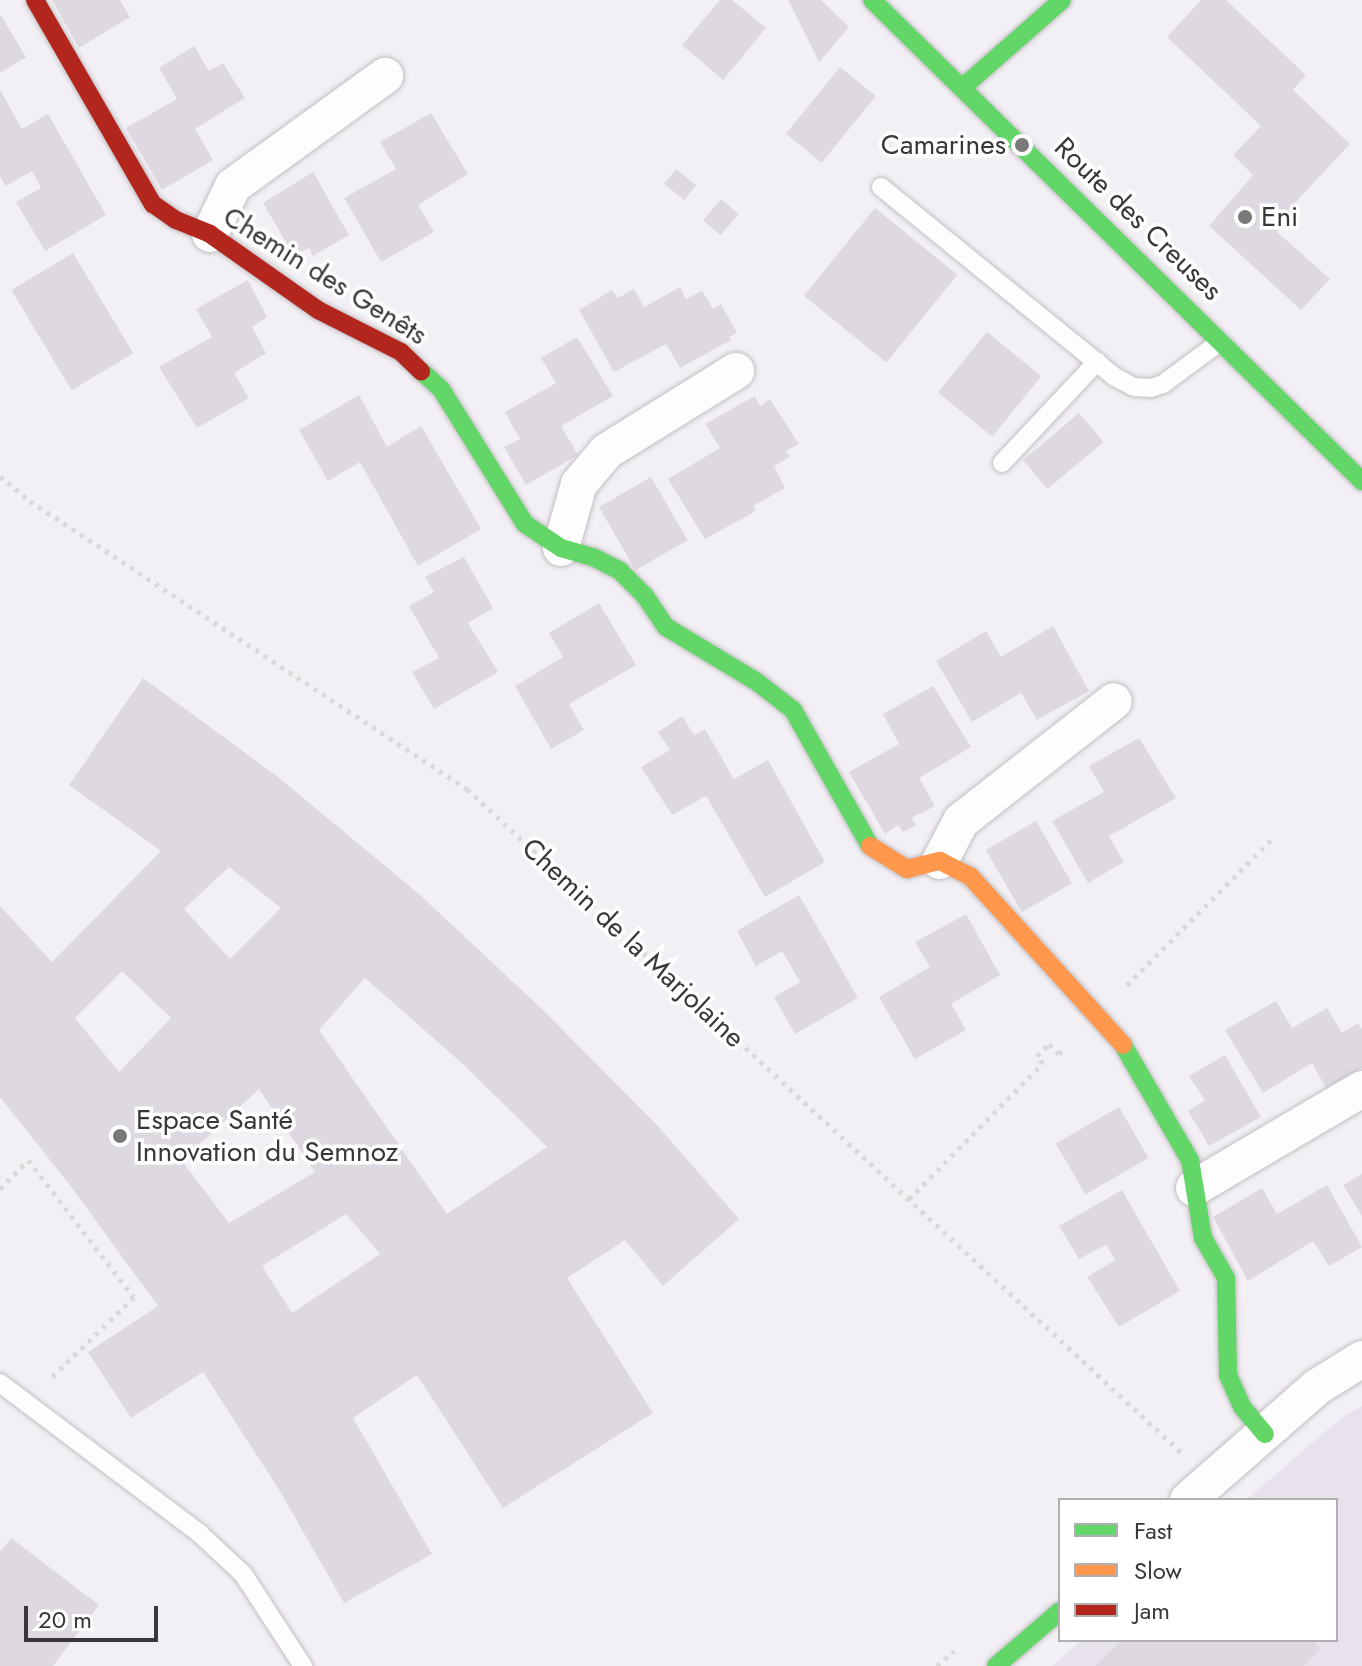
<!DOCTYPE html>
<meta charset="utf-8">
<style>
body{margin:0}
#map{position:relative;width:1362px;height:1666px;overflow:hidden;background:#f3f0f5;font-family:Jost,sans-serif}
div>[style]{position:absolute}
.built>*{inset:0;background:#e8e2ed}
.building>*{inset:0;background:#ded9e1;transform-origin:0 0}
.path>*{height:5px;margin-top:-2.5px;transform-origin:0;background:repeating-linear-gradient(90deg,#dad9da 0 4px,transparent 0 10px)}
.roads{filter:drop-shadow(0 0 2px #c1bfc2) drop-shadow(0 0 2px #c1bfc2)}
.lane>*{height:18px;margin:-9px;padding:0 9px;transform-origin:9px;border-radius:9px;background:#fdfdfe}
.street>*{height:36px;margin:-18px;padding:0 18px;transform-origin:18px;border-radius:18px;background:#fdfdfe}
.fast>*{height:18px;margin:-9px;padding:0 9px;transform-origin:9px;border-radius:9px;background:#63d668}
.slow>*{height:18px;margin:-9px;padding:0 9px;transform-origin:9px;border-radius:9px;background:#ff974d}
.jam>*{height:18px;margin:-9px;padding:0 9px;transform-origin:9px;border-radius:9px;background:#b3261e}
.dots>*{width:22px;height:22px;translate:-50% -50%;box-sizing:border-box;border:4px solid #fff;border-radius:50%}
span{translate:-50% -50%;white-space:nowrap;text-align:center;line-height:1.15;-webkit-text-stroke:7px #fff;paint-order:stroke}
.poi-label{font-size:28px;color:#3a373b}
.right{translate:-100% -50%;text-align:right}
.left{translate:0 -50%;text-align:left}
.street-label{font-size:28px;color:#3a373b}
.legend{position:absolute;left:1058px;top:1498px;width:280px;height:144px;box-sizing:border-box;background:#fff;border:2px solid #b0afb1;margin:0;padding:10px 14px;list-style:none;font-size:24px;color:#3a373b}
.legend li{display:flex;align-items:center;gap:16px;height:40px}
.legend b{width:40px;border:2px solid #b0afb1}
.scale{position:absolute;left:24px;top:1606px;width:134px;height:36px;box-sizing:border-box;border:4px solid #3a373b;border-top:0;padding-left:10px;font-size:24px;line-height:28px;white-space:nowrap;color:#3a373b;-webkit-text-stroke:6px #fff;paint-order:stroke}
</style>
<div id="map">
<div class="built">
<div style="clip-path:polygon(1362px 1406px,1362px 1666px,1052px 1666px,1082px 1640px,1336px 1640px,1336px 1500px,1246px 1500px,1341px 1418px)"></div>
</div>
<div class="building">
<div style="clip-path:polygon(52px 0,120px 0,130px 17px,79px 48px)"></div>
<div style="clip-path:polygon(720px 0,732px 0,766px 28px,723px 80px,682px 45px)"></div>
<div style="clip-path:polygon(788px 0,821px 0,849px 27px,819px 62px)"></div>
<div style="clip-path:polygon(1201px 0,1226px 0,1306px 75px,1293px 90px,1350px 144px,1289px 209px,1294px 214px,1277px 232px,1330px 279px,1301px 310px,1209px 226px,1253px 175px,1233px 155px,1261px 126px,1167px 37px)"></div>
<div style="clip-path:polygon(0 14px,26px 57px,0 73px)"></div>
<div style="clip-path:polygon(194px 46px,209px 71px,223px 63px,245px 98px,195px 129px,213px 160px,162px 190px,126px 128px,177px 99px,159px 68px)"></div>
<div style="left:840px;top:67px;width:46px;height:86px;rotate:39deg"></div>
<div style="clip-path:polygon(0 90px,22px 129px,48px 114px,106px 215px,45px 251px,16px 202px,41px 188px,32px 171px,6px 186px,0 176px)"></div>
<div style="clip-path:polygon(431px 113px,468px 174px,418px 205px,434px 232px,381px 262px,344px 198px,396px 169px,380px 142px)"></div>
<div style="left:676px;top:169px;width:26px;height:19px;rotate:39deg"></div>
<div style="clip-path:polygon(313px 172px,349px 235px,313px 256px,309px 248px,294px 256px,263px 203px)"></div>
<div style="left:721px;top:199px;width:23px;height:28px;rotate:40deg"></div>
<div style="left:875px;top:208px;width:106px;height:113px;rotate:39deg"></div>
<div style="left:73px;top:253px;width:117px;height:72px;rotate:59deg"></div>
<div style="clip-path:polygon(248px 280px,267px 317px,252px 327px,266px 353px,234px 373px,249px 398px,197px 428px,159px 367px,212px 337px,196px 309px)"></div>
<div style="clip-path:polygon(680px 287px,686px 299px,702px 291px,713px 309px,721px 304px,737px 333px,729px 337px,731px 340px,680px 368px,666px 344px,614px 372px,579px 310px,612px 290px,618px 298px,634px 289px,644px 307px)"></div>
<div style="left:987px;top:332px;width:70px;height:78px;rotate:39deg"></div>
<div style="clip-path:polygon(577px 337px,613px 396px,561px 426px,578px 455px,526px 485px,504px 447px,520px 439px,505px 412px,556px 383px,541px 358px)"></div>
<div style="clip-path:polygon(359px 395px,387px 447px,421px 426px,481px 529px,418px 566px,360px 462px,328px 481px,299px 430px)"></div>
<div style="clip-path:polygon(755px 396px,760px 406px,770px 399px,799px 444px,786px 451px,790px 457px,774px 466px,785px 488px,753px 506px,756px 511px,705px 539px,668px 479px,720px 448px,705px 424px)"></div>
<div style="left:1079px;top:413px;width:38px;height:73px;rotate:50deg"></div>
<div style="left:651px;top:477px;width:73px;height:60px;rotate:60deg"></div>
<div style="clip-path:polygon(464px 557px,493px 608px,468px 623px,498px 672px,434px 709px,412px 672px,439px 658px,409px 606px,434px 592px,425px 577px)"></div>
<div style="clip-path:polygon(599px 603px,636px 665px,569px 704px,584px 730px,551px 749px,515px 686px,563px 657px,549px 633px)"></div>
<div style="clip-path:polygon(1053px 626px,1089px 691px,1037px 720px,1021px 693px,972px 722px,936px 661px,986px 631px,1001px 657px)"></div>
<div style="clip-path:polygon(evenodd,143px 678px,278px 777px,419px 894px,542px 1009px,656px 1124px,739px 1219px,663px 1286px,625px 1240px,567px 1278px,653px 1413px,503px 1508px,417px 1375px,353px 1418px,432px 1554px,344px 1603px,278px 1488px,203px 1372px,131px 1418px,88px 1352px,158px 1306px,72px 1188px,0 1097px,0 906px,52px 962px,161px 851px,69px 785px,143px 678px,229px 867px,281px 908px,230px 959px,184px 909px,229px 867px,143px 678px,122px 971px,171px 1018px,119px 1072px,75px 1018px,122px 971px,143px 678px,365px 978px,464px 1065px,547px 1147px,447px 1214px,319px 1030px,365px 978px,143px 678px,259px 1089px,315px 1172px,229px 1223px,182px 1161px,259px 1089px,143px 678px,346px 1214px,380px 1254px,292px 1313px,262px 1266px,346px 1214px)"></div>
<div style="clip-path:polygon(933px 686px,971px 747px,919px 778px,935px 806px,911px 818px,916px 825px,903px 832px,898px 825px,885px 834px,849px 772px,899px 744px,883px 714px)"></div>
<div style="clip-path:polygon(682px 716px,694px 735px,705px 729px,734px 779px,768px 760px,825px 862px,765px 897px,706px 796px,672px 815px,641px 767px,670px 750px,658px 732px)"></div>
<div style="clip-path:polygon(1139px 738px,1176px 798px,1109px 836px,1124px 862px,1088px 883px,1052px 821px,1104px 792px,1089px 766px)"></div>
<div style="left:1036px;top:821px;width:72px;height:58px;rotate:60deg"></div>
<div style="clip-path:polygon(799px 895px,858px 998px,795px 1034px,774px 997px,800px 982px,782px 951px,756px 966px,737px 931px)"></div>
<div style="clip-path:polygon(966px 914px,1000px 975px,951px 1004px,966px 1030px,915px 1059px,879px 997px,930px 967px,915px 942px)"></div>
<div style="clip-path:polygon(1276px 1001px,1292px 1028px,1327px 1008px,1342px 1033px,1358px 1023px,1362px 1029px,1362px 1068px,1326px 1088px,1312px 1063px,1263px 1093px,1225px 1030px)"></div>
<div style="clip-path:polygon(1225px 1055px,1261px 1117px,1209px 1146px,1188px 1111px,1205px 1100px,1189px 1076px)"></div>
<div style="left:1119px;top:1107px;width:59px;height:73px;rotate:60deg"></div>
<div style="clip-path:polygon(1362px 1174px,1362px 1216px,1343px 1185px)"></div>
<div style="clip-path:polygon(1327px 1185px,1362px 1247px,1329px 1266px,1313px 1241px,1248px 1281px,1213px 1217px,1262px 1188px,1277px 1214px)"></div>
<div style="clip-path:polygon(1122px 1190px,1180px 1291px,1119px 1327px,1087px 1277px,1115px 1260px,1106px 1245px,1079px 1259px,1059px 1226px)"></div>
<div style="clip-path:polygon(11px 1538px,99px 1605px,53px 1666px,0 1666px,0 1552px)"></div>
<div style="clip-path:polygon(1122px 1640px,1313px 1640px,1321px 1649px,1304px 1666px,1095px 1666px)"></div>
</div>
<div class="path">
<div style="left:0;top:476px;width:39px;rotate:40deg"></div>
<div style="left:30px;top:501px;width:523px;rotate:33.39deg"></div>
<div style="left:467px;top:789px;width:977px;rotate:42.89deg"></div>
<div style="left:1127px;top:985px;width:204px;rotate:-45.2deg"></div>
<div style="left:0;top:1189px;width:40px;rotate:-46deg"></div>
<div style="left:28px;top:1160px;width:173px;rotate:52.3deg"></div>
<div style="left:134px;top:1297px;width:120px;rotate:135.7deg"></div>
<div style="left:909px;top:1199px;width:191px;rotate:-45.4deg"></div>
<div style="left:1043px;top:1063px;width:9px;rotate:-131deg"></div>
<div style="left:1037px;top:1056px;width:17px;rotate:-45deg"></div>
<div style="left:1049px;top:1044px;width:14px;rotate:45deg"></div>
<div style="left:1059px;top:1054px;width:8px;rotate:-50deg"></div>
<div style="left:937px;top:1666px;width:23px;rotate:-41deg"></div>
</div>
<div class="roads">
<div class="lane">
<div style="left:881px;top:187px;width:301px;rotate:39.1deg"></div>
<div style="left:1115px;top:377px;width:21px;rotate:28deg"></div>
<div style="left:1134px;top:387px;width:17px;rotate:3deg"></div>
<div style="left:1151px;top:388px;width:13px;rotate:-18deg"></div>
<div style="left:1163px;top:384px;width:71px;rotate:-36.4deg"></div>
<div style="left:1002px;top:463px;width:139px;rotate:-46.8deg"></div>
<div style="left:0;top:1383px;width:249px;rotate:37deg"></div>
<div style="left:199px;top:1533px;width:60px;rotate:43deg"></div>
<div style="left:243px;top:1574px;width:110px;rotate:56.9deg"></div>
</div>
<div class="street">
<div style="left:210px;top:234px;width:53px;rotate:-64.4deg"></div>
<div style="left:233px;top:186px;width:188px;rotate:-35.9deg"></div>
<div style="left:561px;top:548px;width:66px;rotate:-74.3deg"></div>
<div style="left:579px;top:484px;width:43px;rotate:-49.7deg"></div>
<div style="left:607px;top:451px;width:152px;rotate:-31.8deg"></div>
<div style="left:940px;top:861px;width:45px;rotate:-62.3deg"></div>
<div style="left:961px;top:821px;width:194px;rotate:-38.1deg"></div>
<div style="left:1194px;top:1188px;width:195px;rotate:-30.5deg"></div>
<div style="left:1188px;top:1500px;width:171px;rotate:-41.2deg"></div>
<div style="left:1317px;top:1387px;width:53px;rotate:-31.9deg"></div>
</div>
<div class="fast">
<div style="left:872px;top:0;width:687px;rotate:44.47deg"></div>
<div style="left:962px;top:88px;width:133px;rotate:-41.3deg"></div>
<div style="left:421px;top:371px;width:27px;rotate:42deg"></div>
<div style="left:441px;top:389px;width:159px;rotate:58.1deg"></div>
<div style="left:525px;top:524px;width:43px;rotate:33.7deg"></div>
<div style="left:561px;top:548px;width:33px;rotate:16deg"></div>
<div style="left:593px;top:557px;width:30px;rotate:27deg"></div>
<div style="left:620px;top:571px;width:35px;rotate:45deg"></div>
<div style="left:645px;top:596px;width:37px;rotate:56deg"></div>
<div style="left:666px;top:627px;width:106px;rotate:31.1deg"></div>
<div style="left:757px;top:682px;width:46px;rotate:37.9deg"></div>
<div style="left:793px;top:710px;width:156px;rotate:60.5deg"></div>
<div style="left:1123px;top:1045px;width:133px;rotate:59.8deg"></div>
<div style="left:1190px;top:1160px;width:79px;rotate:80.5deg"></div>
<div style="left:1203px;top:1238px;width:46px;rotate:60.1deg"></div>
<div style="left:1226px;top:1278px;width:97px;rotate:88.8deg"></div>
<div style="left:1228px;top:1375px;width:36px;rotate:66deg"></div>
<div style="left:1243px;top:1408px;width:34px;rotate:50deg"></div>
<div style="left:996px;top:1666px;width:84px;rotate:-40.7deg"></div>
</div>
<div class="slow">
<div style="left:870px;top:846px;width:44px;rotate:31.9deg"></div>
<div style="left:907px;top:869px;width:34px;rotate:-14deg"></div>
<div style="left:940px;top:861px;width:34px;rotate:27deg"></div>
<div style="left:970px;top:876px;width:228px;rotate:47.8deg"></div>
</div>
<div class="jam">
<div style="left:35px;top:0;width:236px;rotate:60deg"></div>
<div style="left:153px;top:204px;width:28px;rotate:35deg"></div>
<div style="left:176px;top:220px;width:37px;rotate:22deg"></div>
<div style="left:210px;top:234px;width:132px;rotate:35.1deg"></div>
<div style="left:318px;top:310px;width:93px;rotate:26.8deg"></div>
<div style="left:401px;top:352px;width:28px;rotate:44deg"></div>
</div>
</div>
<div class="dots">
<div style="left:1022px;top:145px;background:#7b787c"></div>
<div style="left:1245px;top:217px;background:#7b787c"></div>
<div style="left:120px;top:1136px;background:#7b787c"></div>
</div>
<div class="poi-label">
<span class="right" style="left:1006px;top:145px">Camarines</span>
<span class="left" style="left:1261px;top:217px">Eni</span>
<span class="left" style="left:136px;top:1136px">Espace Santé<br>Innovation du Semnoz</span>
</div>
<div class="street-label">
<span style="left:1138px;top:219px;rotate:44deg">Route des Creuses</span>
<span style="left:325px;top:276px;rotate:32deg">Chemin des Genêts</span>
<span style="left:633px;top:943px;rotate:43deg">Chemin de la Marjolaine</span>
</div>
<ul class="legend">
<li><b style="height:10px;background:#63d668"></b>Fast</li>
<li><b style="height:10px;background:#ff974d"></b>Slow</li>
<li><b style="height:10px;background:#b3261e"></b>Jam</li>
</ul>
<div class="scale">20 m</div>
</div>
